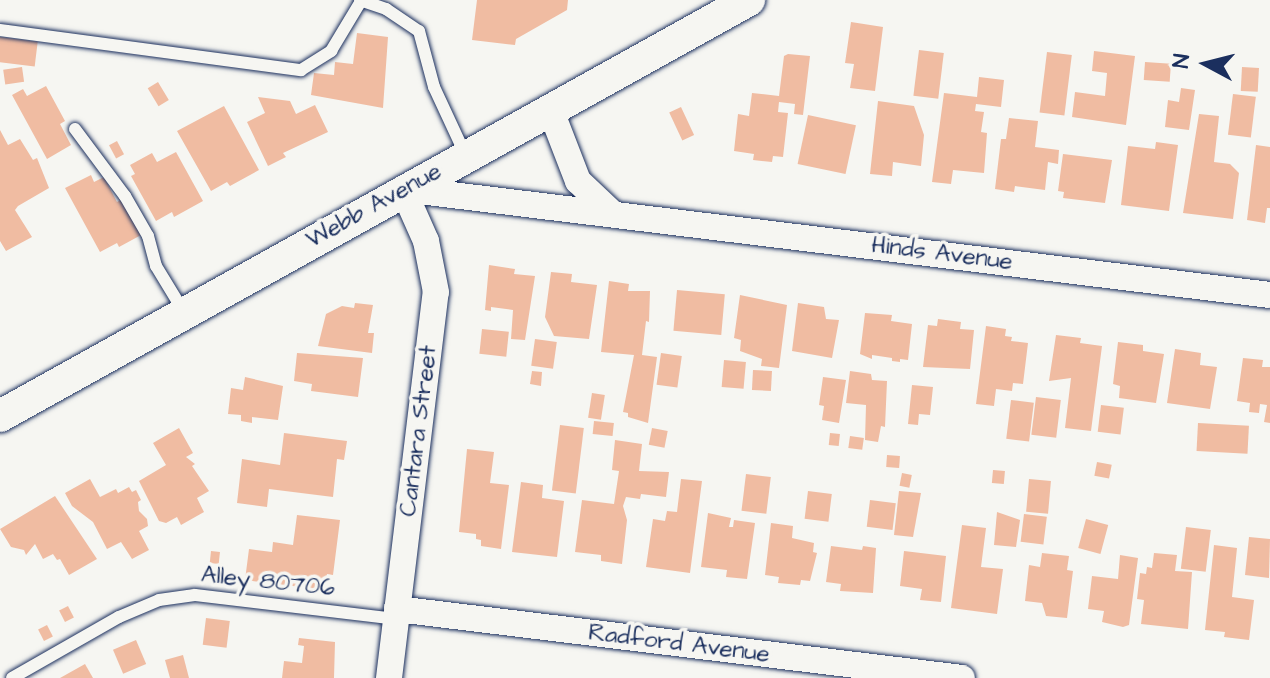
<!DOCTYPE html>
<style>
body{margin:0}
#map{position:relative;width:1270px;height:678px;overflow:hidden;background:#f6f6f2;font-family:"Architects Daughter",sans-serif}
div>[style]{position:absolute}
.building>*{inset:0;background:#f0bca2;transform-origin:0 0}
.roads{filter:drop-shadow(0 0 2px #1b2f5e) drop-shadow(0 0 2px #1b2f5e)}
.service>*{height:12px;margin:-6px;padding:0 6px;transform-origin:6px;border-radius:6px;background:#f6f6f2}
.minor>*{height:26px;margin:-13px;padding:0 13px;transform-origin:13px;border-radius:13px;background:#f6f6f2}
.tertiary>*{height:32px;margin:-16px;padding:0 16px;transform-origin:16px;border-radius:16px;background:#f6f6f2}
span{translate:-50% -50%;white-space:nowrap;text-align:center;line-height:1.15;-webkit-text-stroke:7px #f6f6f2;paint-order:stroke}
.street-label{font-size:24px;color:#1b2f5e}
.north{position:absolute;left:1166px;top:24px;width:80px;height:80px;-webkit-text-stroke:6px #f6f6f2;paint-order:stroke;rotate:277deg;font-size:22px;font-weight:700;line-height:32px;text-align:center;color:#1b2f5e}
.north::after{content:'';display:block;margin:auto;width:28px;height:36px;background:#1b2f5e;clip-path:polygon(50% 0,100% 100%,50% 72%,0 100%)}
</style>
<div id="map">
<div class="building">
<div style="clip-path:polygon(477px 0,568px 0,567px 10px,516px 39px,515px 45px,472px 40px)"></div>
<div style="clip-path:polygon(851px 22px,883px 27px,875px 91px,850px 88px,854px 64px,845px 63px)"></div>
<div style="clip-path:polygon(357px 33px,388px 37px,383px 108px,311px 95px,314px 73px,334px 75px,335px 62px,353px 64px)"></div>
<div style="left:0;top:37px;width:38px;height:25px;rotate:7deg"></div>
<div style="left:919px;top:50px;width:25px;height:46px;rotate:7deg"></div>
<div style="clip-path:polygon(1094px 51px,1135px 56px,1126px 125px,1072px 117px,1075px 92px,1105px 96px,1107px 73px,1092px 71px)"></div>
<div style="left:1047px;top:52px;width:25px;height:61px;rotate:7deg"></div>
<div style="clip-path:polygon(788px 54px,810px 56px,803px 115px,794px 114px,795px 104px,779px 102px,778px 112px,788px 113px,783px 157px,773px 156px,772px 162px,753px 160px,754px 154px,734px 151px,738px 114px,749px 116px,752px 93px,779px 96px,784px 56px)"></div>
<div style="left:1145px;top:62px;width:26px;height:18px;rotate:4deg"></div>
<div style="left:22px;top:67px;width:15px;height:19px;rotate:82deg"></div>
<div style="left:1242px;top:67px;width:17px;height:24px;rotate:3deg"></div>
<div style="clip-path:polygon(979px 77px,1004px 80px,1001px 107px,976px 104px,975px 111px,984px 112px,981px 132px,987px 133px,984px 173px,953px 170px,951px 184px,932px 182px,944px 93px,977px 97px)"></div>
<div style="left:158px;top:82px;width:21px;height:12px;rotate:59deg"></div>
<div style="clip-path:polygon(46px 86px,65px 121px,60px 124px,71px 145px,47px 159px,12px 95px,23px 89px,27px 96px)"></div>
<div style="clip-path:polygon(1181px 88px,1195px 90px,1189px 130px,1165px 127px,1168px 100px,1179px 102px)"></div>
<div style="left:1233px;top:94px;width:23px;height:41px;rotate:7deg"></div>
<div style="clip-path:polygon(258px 97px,290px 101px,296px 114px,315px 105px,328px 132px,283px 153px,286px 157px,268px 166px,247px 122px,265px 113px)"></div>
<div style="clip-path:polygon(878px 101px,914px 106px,924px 135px,921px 166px,893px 162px,892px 176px,870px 174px)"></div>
<div style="clip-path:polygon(224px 106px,259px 170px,230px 186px,227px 182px,211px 191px,177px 131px)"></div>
<div style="left:681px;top:107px;width:31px;height:13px;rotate:65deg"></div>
<div style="clip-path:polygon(1199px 114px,1219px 116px,1214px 162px,1230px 164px,1239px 173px,1233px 219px,1183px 213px)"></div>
<div style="left:808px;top:115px;width:49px;height:50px;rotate:12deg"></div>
<div style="clip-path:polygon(1009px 118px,1038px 121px,1035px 147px,1059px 150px,1058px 164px,1048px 162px,1045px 190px,1015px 186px,1014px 192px,995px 189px,1001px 139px,1006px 139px)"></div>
<div style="clip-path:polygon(0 130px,8px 145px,20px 139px,33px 160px,37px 158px,49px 188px,18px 206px,15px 210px,32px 237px,6px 251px,0 241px)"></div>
<div style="left:117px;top:141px;width:15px;height:9px;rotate:62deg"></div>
<div style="clip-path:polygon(1156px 142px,1178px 145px,1169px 211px,1121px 205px,1128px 146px,1155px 149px)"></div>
<div style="clip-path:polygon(1256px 145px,1270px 147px,1270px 208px,1267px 208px,1265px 223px,1247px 220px)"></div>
<div style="clip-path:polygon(176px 152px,203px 201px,174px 217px,172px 212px,156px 221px,131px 176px,135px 174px,130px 165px,152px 153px,157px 162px)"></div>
<div style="clip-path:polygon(1063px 154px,1112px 160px,1105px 203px,1063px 198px,1064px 192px,1058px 191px)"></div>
<div style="clip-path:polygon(91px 175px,94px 182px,104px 177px,117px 202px,124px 198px,143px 234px,119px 247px,117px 243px,100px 252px,65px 188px)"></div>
<div style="clip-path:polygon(489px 265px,515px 269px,514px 274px,535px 276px,525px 340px,511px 339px,513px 310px,491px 307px,491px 311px,485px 310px)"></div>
<div style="clip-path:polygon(551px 272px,572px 274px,571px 282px,597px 285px,589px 339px,554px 336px,545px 317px)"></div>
<div style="clip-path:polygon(609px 281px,629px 284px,628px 291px,650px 291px,649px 322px,646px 321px,642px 355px,657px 357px,648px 423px,628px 417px,628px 413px,623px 412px,634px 355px,601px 352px)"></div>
<div style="left:677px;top:290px;width:48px;height:41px;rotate:5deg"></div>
<div style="clip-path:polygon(740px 295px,787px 305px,779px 368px,761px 366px,762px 359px,740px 351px,741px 340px,734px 338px)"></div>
<div style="clip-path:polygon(355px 303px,373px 305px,368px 333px,374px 333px,372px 353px,318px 346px,326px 314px,342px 306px,354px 308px)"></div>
<div style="clip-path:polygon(798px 303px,824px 307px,826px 319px,839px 320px,832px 358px,792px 351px)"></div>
<div style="clip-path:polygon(865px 313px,892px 315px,891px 321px,912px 324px,908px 360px,900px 359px,900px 362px,892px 361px,892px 358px,872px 355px,872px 359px,860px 354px)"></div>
<div style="clip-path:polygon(938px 319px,961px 322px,960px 329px,974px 330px,970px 369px,923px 367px,928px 325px,937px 326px)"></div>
<div style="clip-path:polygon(986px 326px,1006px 329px,1005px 336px,1012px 337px,1011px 341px,1028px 343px,1023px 384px,1013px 383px,1012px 391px,996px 389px,994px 406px,976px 404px)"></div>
<div style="left:482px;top:329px;width:27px;height:25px;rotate:6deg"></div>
<div style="clip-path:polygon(1056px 335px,1081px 338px,1080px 343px,1102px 346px,1091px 431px,1065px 428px,1071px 378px,1049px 381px)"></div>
<div style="left:535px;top:339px;width:22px;height:27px;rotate:8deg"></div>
<div style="clip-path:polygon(1118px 342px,1143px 345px,1143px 351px,1164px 354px,1156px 403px,1119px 398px,1120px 386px,1113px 384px)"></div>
<div style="clip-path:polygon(1175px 349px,1201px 353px,1200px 365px,1217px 367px,1210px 409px,1167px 403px)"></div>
<div style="clip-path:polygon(297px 353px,363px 358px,358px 397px,311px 391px,312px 384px,294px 381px)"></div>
<div style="left:661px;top:353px;width:21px;height:32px;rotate:8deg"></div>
<div style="clip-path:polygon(1243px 358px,1263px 360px,1262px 367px,1270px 367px,1270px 423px,1264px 422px,1267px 405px,1260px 404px,1259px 413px,1249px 412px,1250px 403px,1237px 401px)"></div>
<div style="left:724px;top:360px;width:22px;height:27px;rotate:5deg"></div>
<div style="left:753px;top:370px;width:19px;height:20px;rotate:3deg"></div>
<div style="clip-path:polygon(532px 371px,542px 372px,541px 386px,530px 384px)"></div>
<div style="clip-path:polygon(850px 371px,871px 374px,872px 380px,887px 381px,885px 427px,881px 426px,878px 442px,865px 440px,866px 405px,846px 403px)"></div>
<div style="clip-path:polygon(245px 377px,283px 386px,278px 420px,252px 417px,252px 423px,241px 421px,241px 415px,228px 414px,231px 388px,243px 390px)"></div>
<div style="clip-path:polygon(823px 377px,846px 380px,839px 423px,822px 420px,824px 406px,819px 405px)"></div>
<div style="clip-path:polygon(912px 385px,933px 387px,930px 415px,919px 414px,918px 425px,908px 424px)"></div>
<div style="left:592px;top:393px;width:13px;height:25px;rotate:9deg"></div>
<div style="left:1036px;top:397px;width:25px;height:38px;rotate:7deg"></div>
<div style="left:1011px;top:400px;width:23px;height:39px;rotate:7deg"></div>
<div style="left:1101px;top:405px;width:23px;height:27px;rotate:7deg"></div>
<div style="left:594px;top:421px;width:20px;height:13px;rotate:6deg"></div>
<div style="left:1198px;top:423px;width:51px;height:28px;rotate:3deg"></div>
<div style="left:560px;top:425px;width:24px;height:66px;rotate:7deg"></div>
<div style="clip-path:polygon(179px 428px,193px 453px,186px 457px,195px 464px,192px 466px,209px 491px,197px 498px,204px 512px,181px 525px,177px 517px,166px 523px,159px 521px,139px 481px,166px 465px,153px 443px)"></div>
<div style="left:652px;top:428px;width:16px;height:17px;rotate:11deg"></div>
<div style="clip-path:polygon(284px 433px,347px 441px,344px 460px,337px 459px,333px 497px,269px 489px,267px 507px,237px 503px,242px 459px,280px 465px)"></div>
<div style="left:830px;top:433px;width:10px;height:12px;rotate:6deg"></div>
<div style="left:850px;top:436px;width:14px;height:12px;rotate:8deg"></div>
<div style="clip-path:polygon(615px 440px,642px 444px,639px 471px,669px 472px,666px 497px,641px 494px,640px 499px,626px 497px,623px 506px,627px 520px,622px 564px,601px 561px,601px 555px,575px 552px,582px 500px,614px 504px,619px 471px,612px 470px)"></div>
<div style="clip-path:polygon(467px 449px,494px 452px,490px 483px,509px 485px,501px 549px,481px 546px,481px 540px,476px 539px,476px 534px,459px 532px)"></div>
<div style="left:887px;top:455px;width:13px;height:12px;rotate:4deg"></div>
<div style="left:1097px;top:462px;width:15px;height:14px;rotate:11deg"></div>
<div style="left:993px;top:470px;width:12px;height:13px;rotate:5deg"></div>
<div style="left:902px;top:473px;width:10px;height:13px;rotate:11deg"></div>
<div style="left:746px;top:474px;width:25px;height:37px;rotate:7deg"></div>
<div style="clip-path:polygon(90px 479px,100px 497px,116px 489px,118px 493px,129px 487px,132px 492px,136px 490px,141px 500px,138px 502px,139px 511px,147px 519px,148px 526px,139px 531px,149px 550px,132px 559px,121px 542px,107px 549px,93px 522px,72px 506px,65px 493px)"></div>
<div style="clip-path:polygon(681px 479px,702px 481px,690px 573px,646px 567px,653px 519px,665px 521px,667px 511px,677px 512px)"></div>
<div style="left:1029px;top:479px;width:22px;height:33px;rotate:5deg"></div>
<div style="clip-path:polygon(521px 482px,543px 485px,542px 498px,564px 501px,557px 557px,512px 552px)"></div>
<div style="left:808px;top:491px;width:24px;height:28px;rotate:7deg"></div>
<div style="clip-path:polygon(899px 491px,921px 493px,913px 537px,894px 535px)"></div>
<div style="clip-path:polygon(55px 496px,97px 559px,69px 575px,60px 559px,57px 560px,53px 554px,43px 559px,35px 544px,26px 555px,24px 550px,11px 547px,0 529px)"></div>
<div style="left:870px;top:500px;width:26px;height:27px;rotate:7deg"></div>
<div style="clip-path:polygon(997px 512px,1020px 520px,1016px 547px,994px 545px)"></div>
<div style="clip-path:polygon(708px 513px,731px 518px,729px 527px,733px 527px,734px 520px,755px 523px,747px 579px,726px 577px,727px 570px,701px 567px)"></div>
<div style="left:1024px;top:514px;width:23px;height:28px;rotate:7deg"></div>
<div style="clip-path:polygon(297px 515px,340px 520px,333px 575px,327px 574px,325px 590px,245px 580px,249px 549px,272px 552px,273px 542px,293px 545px)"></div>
<div style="left:1086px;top:519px;width:23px;height:30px;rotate:15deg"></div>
<div style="clip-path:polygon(771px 523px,793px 526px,792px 538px,814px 543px,813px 552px,817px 553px,810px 581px,801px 580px,800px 585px,778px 583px,779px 577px,765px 575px)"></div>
<div style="clip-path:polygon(962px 525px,986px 528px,981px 567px,1003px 569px,997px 614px,951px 608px)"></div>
<div style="left:1186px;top:527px;width:25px;height:42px;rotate:7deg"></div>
<div style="clip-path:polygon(1249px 537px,1270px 539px,1269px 578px,1245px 575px)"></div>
<div style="clip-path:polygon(1214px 545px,1237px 548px,1232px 597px,1254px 600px,1249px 640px,1224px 637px,1225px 632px,1205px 630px)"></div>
<div style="clip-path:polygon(831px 546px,862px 550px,863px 546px,876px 548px,873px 593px,840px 591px,841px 584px,826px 582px)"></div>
<div style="left:211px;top:551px;width:9px;height:12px;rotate:6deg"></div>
<div style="clip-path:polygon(904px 551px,946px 556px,941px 602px,920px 600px,922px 589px,900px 586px)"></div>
<div style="clip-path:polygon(1042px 553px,1069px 556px,1067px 570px,1073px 571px,1067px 618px,1046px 616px,1042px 603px,1025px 601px,1029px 565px,1040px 567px)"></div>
<div style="clip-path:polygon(1154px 553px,1177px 555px,1175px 571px,1192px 572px,1188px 629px,1141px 624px,1144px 600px,1137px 599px,1140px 573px,1146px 574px,1147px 567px,1152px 568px)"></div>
<div style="clip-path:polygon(1120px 555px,1138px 558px,1129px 625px,1123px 627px,1102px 622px,1104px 611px,1088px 609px,1092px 576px,1118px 579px)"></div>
<div style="left:68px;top:606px;width:13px;height:10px;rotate:63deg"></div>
<div style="left:206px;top:618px;width:24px;height:27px;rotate:7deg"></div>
<div style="left:47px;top:625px;width:13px;height:10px;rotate:63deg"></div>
<div style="clip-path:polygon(299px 638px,335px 642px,334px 678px,282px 678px,284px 661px,302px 663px,304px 646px,298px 645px)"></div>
<div style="left:136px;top:640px;width:26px;height:25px;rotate:67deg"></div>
<div style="clip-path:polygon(183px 655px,189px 678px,170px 678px,165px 660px)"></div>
<div style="clip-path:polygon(85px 664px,93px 678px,60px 678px)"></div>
</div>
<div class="roads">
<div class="service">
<div style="left:360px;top:0;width:28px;rotate:19deg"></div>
<div style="left:386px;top:9px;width:40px;rotate:34deg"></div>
<div style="left:419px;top:31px;width:58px;rotate:75deg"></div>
<div style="left:434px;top:87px;width:76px;rotate:65.1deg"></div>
<div style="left:0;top:30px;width:304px;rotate:7.6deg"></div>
<div style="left:301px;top:70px;width:36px;rotate:-32deg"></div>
<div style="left:331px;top:51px;width:58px;rotate:-59deg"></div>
<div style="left:75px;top:129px;width:84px;rotate:53.3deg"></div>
<div style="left:125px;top:196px;width:46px;rotate:60.1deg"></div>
<div style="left:148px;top:236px;width:31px;rotate:75deg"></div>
<div style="left:156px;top:266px;width:54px;rotate:58.7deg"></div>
<div style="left:12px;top:678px;width:123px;rotate:-29.7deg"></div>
<div style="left:119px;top:617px;width:43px;rotate:-23deg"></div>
<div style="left:159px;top:600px;width:36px;rotate:-8deg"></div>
<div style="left:195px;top:595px;width:202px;rotate:6.8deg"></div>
</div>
<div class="minor">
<div style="left:551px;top:111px;width:75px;rotate:68.9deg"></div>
<div style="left:578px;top:181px;width:48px;rotate:43.3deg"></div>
<div style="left:403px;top:189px;width:873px;rotate:6.97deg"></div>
<div style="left:397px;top:609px;width:569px;rotate:6.96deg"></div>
<div style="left:389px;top:678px;width:389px;rotate:-83.1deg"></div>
<div style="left:436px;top:292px;width:52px;rotate:-101.1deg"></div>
<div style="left:426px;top:241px;width:57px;rotate:-113.9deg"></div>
</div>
<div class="tertiary">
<div style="left:0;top:416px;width:857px;rotate:-29.05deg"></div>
</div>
</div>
<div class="street-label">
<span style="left:374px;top:206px;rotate:-29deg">Webb Avenue</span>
<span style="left:942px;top:254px;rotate:7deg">Hinds Avenue</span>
<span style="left:419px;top:431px;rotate:-83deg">Cantara Street</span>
<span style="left:268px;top:582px;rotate:6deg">Alley 80706</span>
<span style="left:679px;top:644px;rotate:7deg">Radford Avenue</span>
</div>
<div class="north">N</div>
</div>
